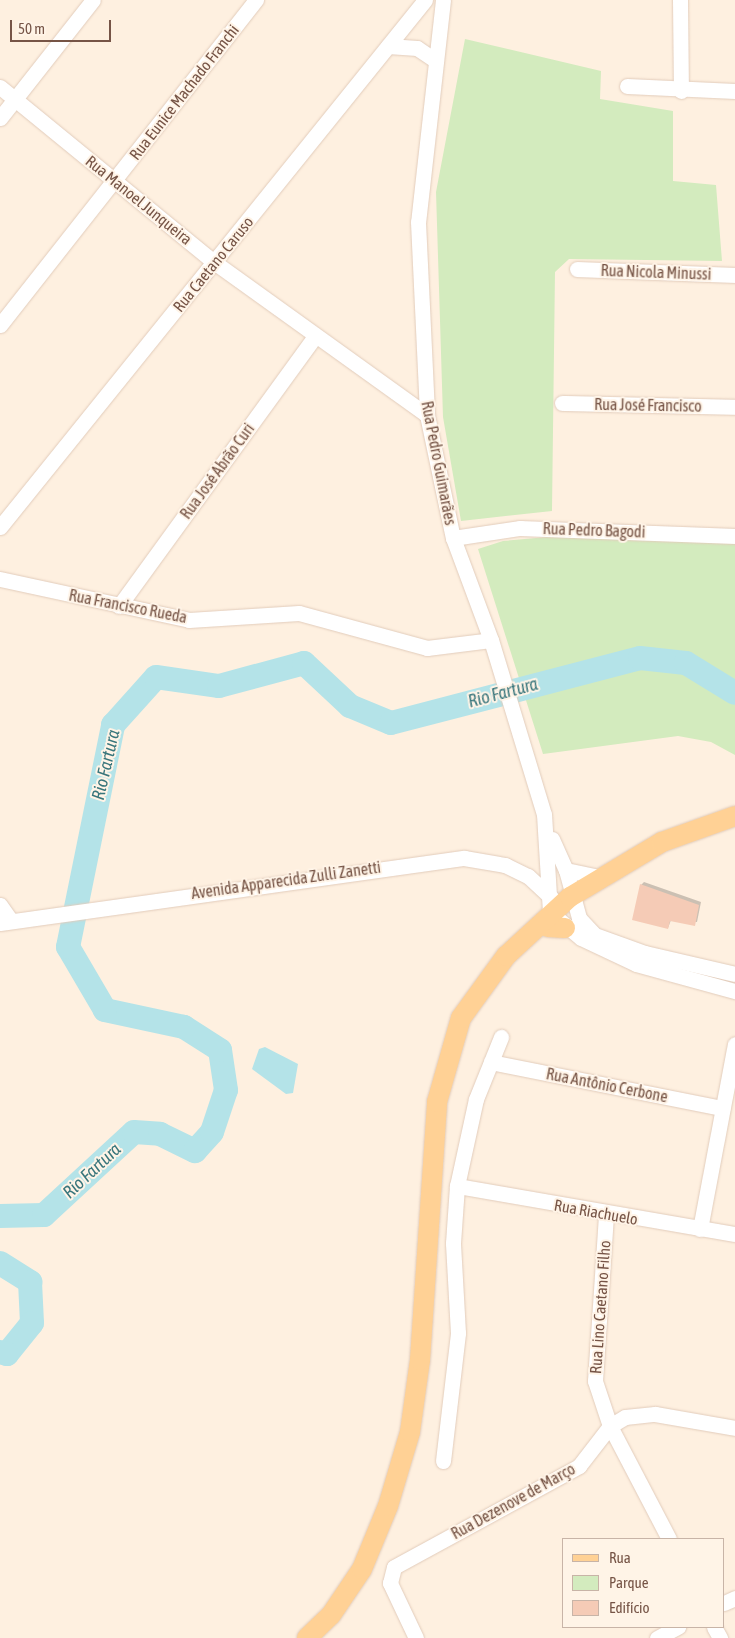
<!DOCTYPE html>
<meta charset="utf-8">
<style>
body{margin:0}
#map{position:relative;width:735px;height:1638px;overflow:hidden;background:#fef0e0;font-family:"Asap Condensed",sans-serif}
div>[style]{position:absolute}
.green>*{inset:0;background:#d3ebbe}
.water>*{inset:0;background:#b4e3e8}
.shadow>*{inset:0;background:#0003}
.river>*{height:24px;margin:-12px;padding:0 12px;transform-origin:12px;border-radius:12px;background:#b4e3e8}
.building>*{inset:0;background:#f5cbb6}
.roads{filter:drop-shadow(0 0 1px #e2ccbb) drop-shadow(0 0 1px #e2ccbb)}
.minor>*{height:15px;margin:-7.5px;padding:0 7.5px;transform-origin:7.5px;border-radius:7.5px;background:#fff}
.major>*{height:20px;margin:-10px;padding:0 10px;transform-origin:10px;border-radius:10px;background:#ffd195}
span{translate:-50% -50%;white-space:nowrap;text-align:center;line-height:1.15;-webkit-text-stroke:4px #fff4e7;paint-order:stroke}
.street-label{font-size:16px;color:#765446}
.water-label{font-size:18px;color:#39767c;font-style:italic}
.legend{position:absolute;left:562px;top:1538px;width:162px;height:90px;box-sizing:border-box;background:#fff4e7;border:1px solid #c8b4a7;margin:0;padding:6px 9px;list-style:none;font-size:15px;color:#765446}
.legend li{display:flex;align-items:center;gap:10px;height:25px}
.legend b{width:25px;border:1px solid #c8b4a7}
.scale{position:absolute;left:10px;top:20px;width:101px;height:22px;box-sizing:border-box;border:2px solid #765446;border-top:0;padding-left:6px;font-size:15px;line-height:18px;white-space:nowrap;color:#765446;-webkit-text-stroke:4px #fff4e7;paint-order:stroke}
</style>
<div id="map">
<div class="green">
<div style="clip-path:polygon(465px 39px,601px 71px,600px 99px,673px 111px,673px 181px,716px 185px,722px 261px,569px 259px,555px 272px,552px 511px,461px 521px,443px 417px,436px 192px)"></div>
<div style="clip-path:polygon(615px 531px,735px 543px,735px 755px,711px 742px,678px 736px,543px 754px,478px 549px,503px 541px)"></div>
</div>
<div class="water">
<div style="clip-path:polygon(265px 1047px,298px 1064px,293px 1093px,286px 1094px,252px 1069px,259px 1049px)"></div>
</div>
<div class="shadow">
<div style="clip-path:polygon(644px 882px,701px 902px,697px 922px,671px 920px,668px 928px,641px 885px)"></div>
</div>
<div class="river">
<div style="left:0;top:1216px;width:44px;rotate:-1.3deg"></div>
<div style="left:44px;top:1215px;width:122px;rotate:-42.7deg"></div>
<div style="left:134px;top:1132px;width:26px;rotate:4deg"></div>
<div style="left:160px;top:1134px;width:39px;rotate:26deg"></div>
<div style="left:195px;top:1151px;width:25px;rotate:-48deg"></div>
<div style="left:212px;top:1132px;width:44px;rotate:-71.6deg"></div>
<div style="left:226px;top:1090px;width:40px;rotate:-98.5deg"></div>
<div style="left:220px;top:1050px;width:43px;rotate:-147.4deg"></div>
<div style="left:184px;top:1027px;width:81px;rotate:-167.9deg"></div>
<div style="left:105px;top:1010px;width:73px;rotate:-120.4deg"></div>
<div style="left:68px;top:947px;width:227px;rotate:-78.5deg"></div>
<div style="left:113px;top:725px;width:64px;rotate:-48.1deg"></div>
<div style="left:156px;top:677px;width:64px;rotate:8.1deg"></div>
<div style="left:219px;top:686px;width:88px;rotate:-15.1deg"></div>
<div style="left:304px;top:663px;width:63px;rotate:43.1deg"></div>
<div style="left:350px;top:706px;width:44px;rotate:22.5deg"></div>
<div style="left:391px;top:723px;width:257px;rotate:-14.6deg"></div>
<div style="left:640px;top:658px;width:46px;rotate:6.2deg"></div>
<div style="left:686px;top:663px;width:57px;rotate:31.5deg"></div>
<div style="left:0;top:1263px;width:36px;rotate:32deg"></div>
<div style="left:30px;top:1282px;width:41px;rotate:87.2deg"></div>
<div style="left:32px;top:1323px;width:40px;rotate:129deg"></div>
<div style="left:7px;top:1354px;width:7px;rotate:-164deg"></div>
</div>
<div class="building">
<div style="clip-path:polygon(640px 884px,699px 905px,695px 926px,670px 921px,668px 929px,632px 920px)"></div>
</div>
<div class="roads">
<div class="minor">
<div style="left:443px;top:0;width:223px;rotate:96.4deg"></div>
<div style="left:418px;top:222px;width:193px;rotate:87.3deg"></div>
<div style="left:427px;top:415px;width:126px;rotate:78.1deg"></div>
<div style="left:453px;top:538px;width:109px;rotate:69.6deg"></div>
<div style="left:491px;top:640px;width:182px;rotate:73.1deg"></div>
<div style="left:544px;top:814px;width:98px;rotate:86.5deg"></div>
<div style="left:550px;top:912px;width:40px;rotate:40deg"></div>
<div style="left:581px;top:938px;width:61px;rotate:25.3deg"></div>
<div style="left:636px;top:964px;width:103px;rotate:15.3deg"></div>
<div style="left:680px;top:0;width:91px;rotate:89.4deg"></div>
<div style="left:388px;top:46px;width:29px;rotate:4deg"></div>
<div style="left:417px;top:48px;width:23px;rotate:34deg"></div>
<div style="left:627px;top:86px;width:108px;rotate:2.7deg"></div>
<div style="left:0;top:87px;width:276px;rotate:39.3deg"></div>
<div style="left:214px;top:262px;width:262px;rotate:35.7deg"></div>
<div style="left:0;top:118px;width:150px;rotate:-51.8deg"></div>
<div style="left:577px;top:269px;width:158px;rotate:2.2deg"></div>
<div style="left:0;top:325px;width:414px;rotate:-51.8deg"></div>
<div style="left:562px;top:403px;width:173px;rotate:1.3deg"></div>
<div style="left:0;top:527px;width:677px;rotate:-51.12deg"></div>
<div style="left:453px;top:538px;width:68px;rotate:-8.5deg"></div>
<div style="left:520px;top:528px;width:215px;rotate:2.1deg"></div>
<div style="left:0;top:579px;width:193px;rotate:12.2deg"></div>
<div style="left:189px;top:620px;width:110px;rotate:-3.6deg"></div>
<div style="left:299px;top:613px;width:133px;rotate:15.3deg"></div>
<div style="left:427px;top:648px;width:64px;rotate:-7.1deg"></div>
<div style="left:119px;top:606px;width:334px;rotate:-54deg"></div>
<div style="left:552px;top:839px;width:34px;rotate:66deg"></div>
<div style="left:566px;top:870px;width:34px;rotate:12deg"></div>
<div style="left:566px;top:870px;width:50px;rotate:74.8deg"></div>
<div style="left:579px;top:918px;width:23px;rotate:47deg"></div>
<div style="left:595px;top:935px;width:53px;rotate:19.8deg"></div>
<div style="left:645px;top:953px;width:92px;rotate:13.1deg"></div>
<div style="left:0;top:905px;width:19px;rotate:55deg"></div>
<div style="left:0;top:923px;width:469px;rotate:-8deg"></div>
<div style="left:464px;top:858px;width:42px;rotate:9.7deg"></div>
<div style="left:505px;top:865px;width:25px;rotate:26deg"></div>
<div style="left:528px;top:876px;width:33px;rotate:43deg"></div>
<div style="left:491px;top:1062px;width:236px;rotate:11.3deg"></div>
<div style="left:457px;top:1186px;width:282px;rotate:9.8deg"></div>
<div style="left:606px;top:1215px;width:166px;rotate:93.8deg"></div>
<div style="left:595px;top:1381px;width:47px;rotate:71.6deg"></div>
<div style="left:610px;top:1426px;width:127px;rotate:62.4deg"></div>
<div style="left:700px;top:1229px;width:188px;rotate:-79.3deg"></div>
<div style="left:443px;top:1461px;width:129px;rotate:-83.3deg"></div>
<div style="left:458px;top:1333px;width:90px;rotate:-93.2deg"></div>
<div style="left:453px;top:1243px;width:57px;rotate:-86deg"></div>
<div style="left:457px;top:1186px;width:89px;rotate:-77.7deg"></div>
<div style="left:476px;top:1099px;width:67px;rotate:-68deg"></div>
<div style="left:724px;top:1603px;width:12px;rotate:-24deg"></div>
<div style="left:714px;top:1627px;width:13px;rotate:61deg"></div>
<div style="left:416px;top:1638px;width:61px;rotate:-115.3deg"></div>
<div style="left:390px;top:1583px;width:16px;rotate:-76deg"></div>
<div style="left:394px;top:1567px;width:211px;rotate:-28.6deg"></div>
<div style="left:579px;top:1466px;width:51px;rotate:-52.2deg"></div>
<div style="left:610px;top:1426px;width:17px;rotate:-31deg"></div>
<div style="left:625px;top:1417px;width:30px;rotate:-6deg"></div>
<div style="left:655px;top:1414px;width:81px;rotate:9.9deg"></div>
<div style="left:657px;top:1638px;width:24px;rotate:-28deg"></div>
</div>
<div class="major">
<div style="left:548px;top:927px;width:17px;rotate:3deg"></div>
<div style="left:307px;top:1638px;width:33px;rotate:-44deg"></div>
<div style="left:331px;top:1615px;width:55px;rotate:-56deg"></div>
<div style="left:362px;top:1569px;width:68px;rotate:-67.6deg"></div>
<div style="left:388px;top:1506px;width:77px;rotate:-73.4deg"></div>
<div style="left:410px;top:1432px;width:73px;rotate:-82.1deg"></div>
<div style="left:420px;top:1360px;width:259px;rotate:-86.2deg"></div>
<div style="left:437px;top:1102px;width:87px;rotate:-74.1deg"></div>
<div style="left:461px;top:1018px;width:77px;rotate:-54deg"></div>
<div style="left:506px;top:956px;width:87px;rotate:-42.7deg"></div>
<div style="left:570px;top:897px;width:107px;rotate:-30.9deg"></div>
<div style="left:662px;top:842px;width:77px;rotate:-19.6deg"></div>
</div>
</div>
<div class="street-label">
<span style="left:184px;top:92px;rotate:-52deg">Rua Eunice Machado Franchi</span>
<span style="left:139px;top:200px;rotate:39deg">Rua Manoel Junqueira</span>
<span style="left:213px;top:264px;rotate:-51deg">Rua Caetano Caruso</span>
<span style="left:656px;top:272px;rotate:2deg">Rua Nicola Minussi</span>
<span style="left:648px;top:405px;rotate:1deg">Rua José Francisco</span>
<span style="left:439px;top:463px;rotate:79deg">Rua Pedro Guimarães</span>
<span style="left:217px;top:471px;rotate:-54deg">Rua José Abrão Curi</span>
<span style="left:594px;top:530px;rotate:2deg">Rua Pedro Bagodi</span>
<span style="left:128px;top:606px;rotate:11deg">Rua Francisco Rueda</span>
<span style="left:286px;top:880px;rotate:-8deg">Avenida Apparecida Zulli Zanetti</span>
<span style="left:607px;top:1085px;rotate:11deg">Rua Antônio Cerbone</span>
<span style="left:596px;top:1212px;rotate:10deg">Rua Riachuelo</span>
<span style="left:600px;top:1307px;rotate:-86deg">Rua Lino Caetano Filho</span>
<span style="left:513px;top:1501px;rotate:-29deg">Rua Dezenove de Março</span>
</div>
<div class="water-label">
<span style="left:503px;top:693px;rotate:-15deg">Rio Fartura</span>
<span style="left:106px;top:765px;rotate:-77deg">Rio Fartura</span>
<span style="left:92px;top:1171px;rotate:-43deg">Rio Fartura</span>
</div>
<ul class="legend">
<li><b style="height:6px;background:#ffd195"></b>Rua</li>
<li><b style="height:14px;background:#d3ebbe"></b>Parque</li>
<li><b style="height:14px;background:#f5cbb6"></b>Edifício</li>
</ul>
<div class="scale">50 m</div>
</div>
